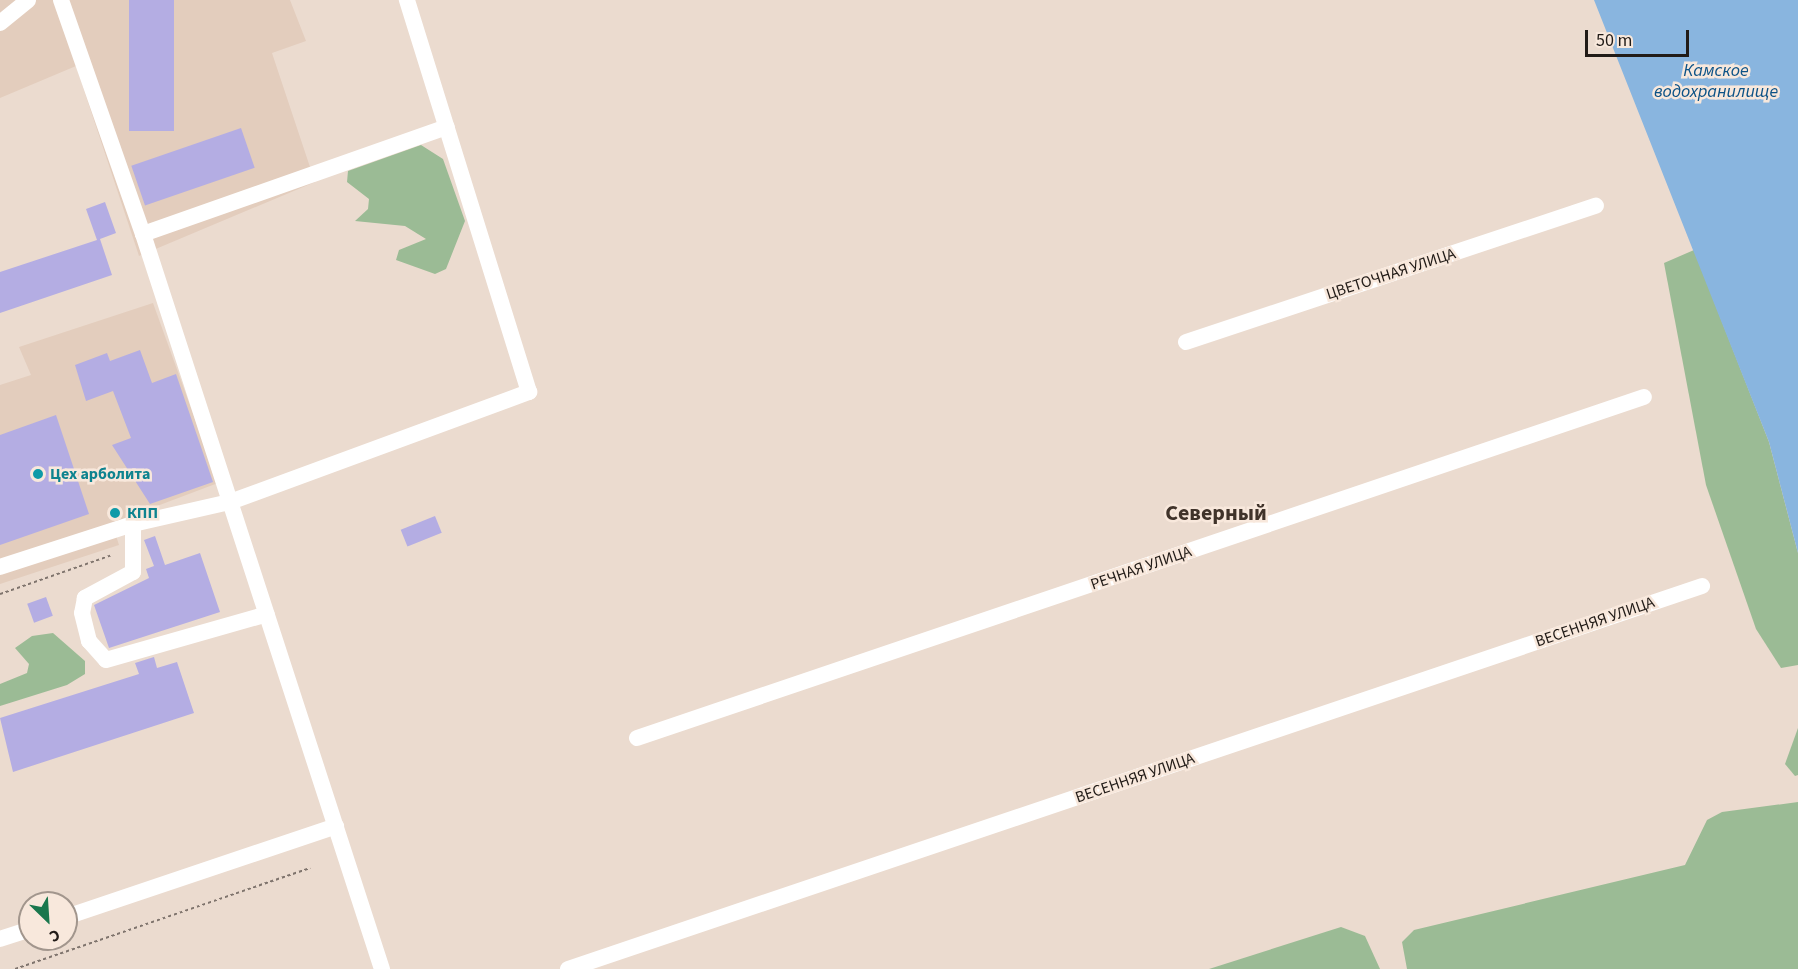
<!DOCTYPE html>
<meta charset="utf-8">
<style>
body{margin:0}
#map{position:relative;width:1798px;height:969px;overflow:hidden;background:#ebdbcf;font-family:"Source Sans 3",sans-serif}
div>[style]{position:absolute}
.built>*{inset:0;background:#e3cdbd}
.green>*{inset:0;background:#9bbb95}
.water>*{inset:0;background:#89b5df}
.building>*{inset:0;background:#b4ade3;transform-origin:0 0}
.path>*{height:2px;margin-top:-1px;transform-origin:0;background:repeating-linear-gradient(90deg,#7f746d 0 3px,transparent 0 6px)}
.minor>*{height:16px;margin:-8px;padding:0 8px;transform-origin:8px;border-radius:8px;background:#fff}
.dots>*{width:16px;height:16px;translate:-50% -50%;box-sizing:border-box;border:3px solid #f8e8dc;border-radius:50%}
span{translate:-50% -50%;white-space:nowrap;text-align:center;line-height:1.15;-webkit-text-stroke:5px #f8e8dc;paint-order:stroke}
.street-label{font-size:16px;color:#211b17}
.culture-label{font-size:16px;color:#0d838f;font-weight:700}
.left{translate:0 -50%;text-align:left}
.water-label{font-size:18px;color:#0c5286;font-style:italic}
.district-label{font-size:22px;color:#40332a;font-weight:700}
.north{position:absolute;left:18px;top:891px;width:60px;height:60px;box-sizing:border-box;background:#f8e8dc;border:2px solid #a2968d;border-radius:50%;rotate:155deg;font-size:16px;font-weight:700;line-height:24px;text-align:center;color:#211b17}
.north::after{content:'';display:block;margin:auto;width:21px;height:27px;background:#1a774d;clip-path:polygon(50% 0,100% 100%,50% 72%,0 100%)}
.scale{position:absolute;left:1585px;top:30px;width:104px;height:27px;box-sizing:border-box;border:3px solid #211b17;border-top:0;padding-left:8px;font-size:18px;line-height:21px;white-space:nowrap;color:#211b17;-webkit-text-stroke:4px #f8e8dc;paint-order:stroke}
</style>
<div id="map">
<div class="built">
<div style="clip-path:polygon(0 0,290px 0,306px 41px,272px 53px,315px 182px,139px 256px,76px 66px,0 98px)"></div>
<div style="clip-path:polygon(153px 303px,218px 483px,112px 523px,119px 545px,0 584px,0 385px,31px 375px,19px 347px)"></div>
</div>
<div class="green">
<div style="clip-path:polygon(421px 145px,443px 159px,465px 221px,446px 269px,435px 274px,396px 260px,399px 250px,426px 239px,405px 226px,355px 221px,368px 209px,369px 199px,347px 182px,348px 171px)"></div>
<div style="clip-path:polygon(1694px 250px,1769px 442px,1798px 553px,1798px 665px,1781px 668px,1756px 629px,1706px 485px,1664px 263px)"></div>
<div style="clip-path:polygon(53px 633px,85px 661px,85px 674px,67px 685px,0 706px,0 684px,27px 673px,29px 664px,15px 648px,32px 636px)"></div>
<div style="clip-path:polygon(1798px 728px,1798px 775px,1795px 776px,1785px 764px)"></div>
<div style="clip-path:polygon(1798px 802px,1798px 969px,1407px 969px,1402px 942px,1414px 930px,1685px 865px,1707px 820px,1722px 812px)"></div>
<div style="clip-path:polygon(1341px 927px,1365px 936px,1380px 969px,1209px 969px)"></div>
</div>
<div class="water">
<div style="clip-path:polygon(1594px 0,1798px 0,1798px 553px,1769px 442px)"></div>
</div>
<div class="building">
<div style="left:129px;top:0;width:45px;height:131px"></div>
<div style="left:241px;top:128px;width:42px;height:116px;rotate:71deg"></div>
<div style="clip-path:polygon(105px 202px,116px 233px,100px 239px,112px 275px,0 313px,0 272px,97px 240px,86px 209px)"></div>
<div style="clip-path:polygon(140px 350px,152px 383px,176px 374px,213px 482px,150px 504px,112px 445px,131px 438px,113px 391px,86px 401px,75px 365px,107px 353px,110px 361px)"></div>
<div style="clip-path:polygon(56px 415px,89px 514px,0 545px,0 435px)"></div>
<div style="left:435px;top:516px;width:18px;height:37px;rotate:68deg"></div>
<div style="clip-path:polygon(155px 536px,165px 565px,200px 553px,220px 612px,109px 648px,94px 605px,149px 578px,146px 569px,154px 566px,144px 540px)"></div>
<div style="left:46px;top:597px;width:20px;height:20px;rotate:70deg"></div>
<div style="clip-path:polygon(154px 657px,157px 668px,177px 662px,194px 713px,13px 772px,0 718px,139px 674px,135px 663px)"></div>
</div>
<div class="path">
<div style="left:0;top:594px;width:119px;rotate:-19.2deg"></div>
<div style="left:15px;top:969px;width:312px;rotate:-18.9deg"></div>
</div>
<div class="minor">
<div style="left:61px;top:0;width:248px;rotate:70.7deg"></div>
<div style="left:143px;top:234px;width:773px;rotate:71.99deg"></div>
<div style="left:0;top:23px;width:36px;rotate:-39deg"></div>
<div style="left:143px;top:234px;width:322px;rotate:-19.4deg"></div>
<div style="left:1186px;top:342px;width:432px;rotate:-18.4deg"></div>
<div style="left:133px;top:524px;width:48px;rotate:90deg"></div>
<div style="left:133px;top:572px;width:55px;rotate:151.6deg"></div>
<div style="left:85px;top:598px;width:15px;rotate:101deg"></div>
<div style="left:82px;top:613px;width:29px;rotate:76deg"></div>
<div style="left:89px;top:641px;width:25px;rotate:48deg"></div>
<div style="left:106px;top:660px;width:167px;rotate:-15.9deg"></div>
<div style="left:0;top:567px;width:140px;rotate:-17.9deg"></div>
<div style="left:133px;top:524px;width:99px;rotate:-12.8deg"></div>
<div style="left:230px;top:502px;width:319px;rotate:-20.2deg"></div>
<div style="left:529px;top:392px;width:411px;rotate:-107.3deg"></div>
<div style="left:637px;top:738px;width:1063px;rotate:-18.71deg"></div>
<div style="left:66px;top:917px;width:285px;rotate:-18.6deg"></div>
<div style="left:0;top:939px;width:32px;rotate:-18deg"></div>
<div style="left:568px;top:969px;width:1197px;rotate:-18.66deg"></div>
</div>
<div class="dots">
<div style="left:38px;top:474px;background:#0f9aa8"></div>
<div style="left:115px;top:513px;background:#0f9aa8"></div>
</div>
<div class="street-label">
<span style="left:1391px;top:274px;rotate:-18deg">ЦВЕТОЧНАЯ УЛИЦА</span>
<span style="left:1141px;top:568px;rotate:-19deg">РЕЧНАЯ УЛИЦА</span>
<span style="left:1595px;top:622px;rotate:-19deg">ВЕСЕННЯЯ УЛИЦА</span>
<span style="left:1135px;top:778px;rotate:-19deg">ВЕСЕННЯЯ УЛИЦА</span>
</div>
<div class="culture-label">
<span class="left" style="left:50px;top:474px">Цех арболита</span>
<span class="left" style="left:127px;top:513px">КПП</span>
</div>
<div class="water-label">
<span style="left:1716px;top:82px">Камское<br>водохранилище</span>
</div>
<div class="district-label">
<span style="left:1216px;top:514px">Северный</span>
</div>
<div class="north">С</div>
<div class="scale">50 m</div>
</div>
